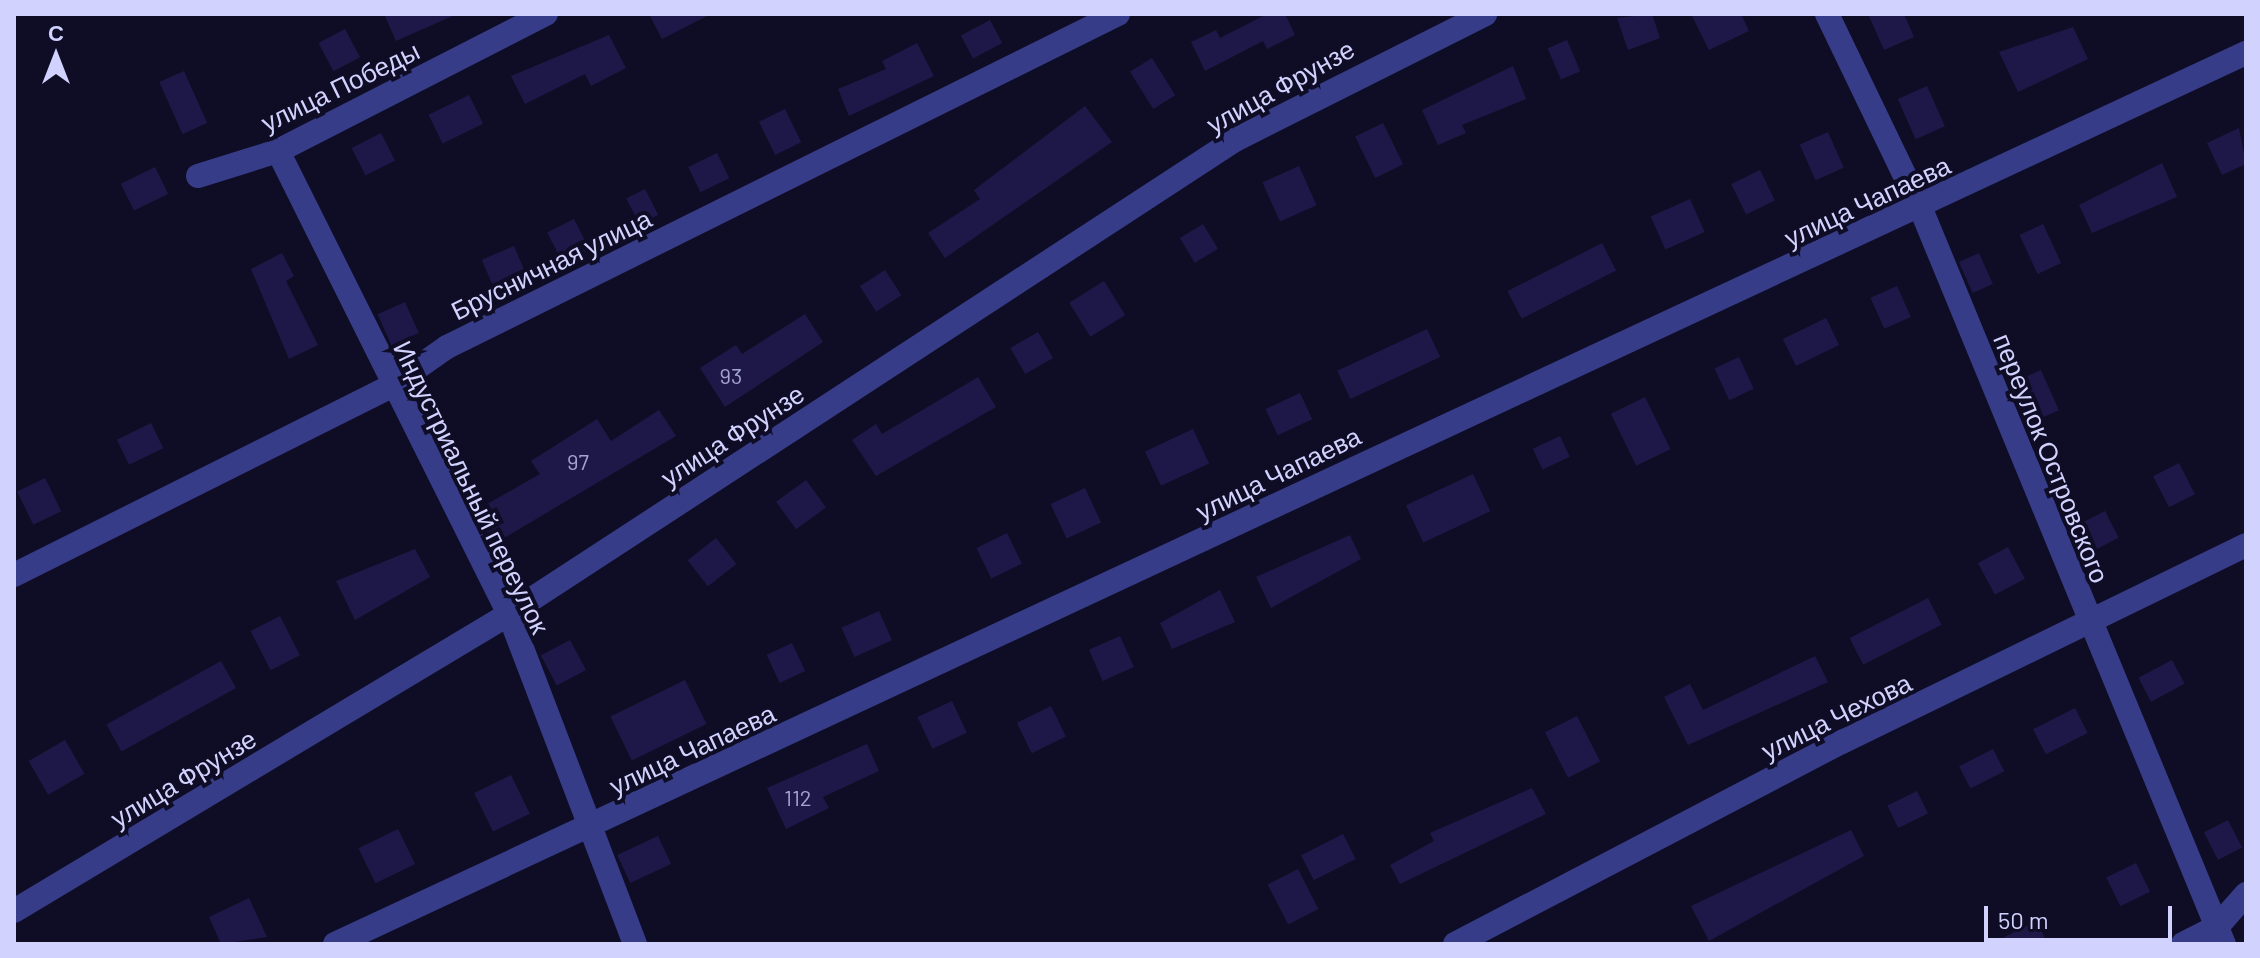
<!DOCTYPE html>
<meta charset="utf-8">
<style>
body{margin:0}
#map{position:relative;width:2260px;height:958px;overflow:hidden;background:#0f0d25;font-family:Barlow,sans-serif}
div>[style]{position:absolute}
.building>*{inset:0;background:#1d1847;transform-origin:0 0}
.minor>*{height:24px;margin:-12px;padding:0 12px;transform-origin:12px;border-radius:12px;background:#363c87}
span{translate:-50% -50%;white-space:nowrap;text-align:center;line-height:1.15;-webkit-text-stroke:8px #0f0d25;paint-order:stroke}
.number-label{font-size:22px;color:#a5a4d1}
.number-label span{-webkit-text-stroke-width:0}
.street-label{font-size:26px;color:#d2d2ff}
.frame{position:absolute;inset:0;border:16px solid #d2d2ff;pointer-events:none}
.north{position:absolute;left:16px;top:16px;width:80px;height:80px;-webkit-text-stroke:6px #0f0d25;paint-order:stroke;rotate:0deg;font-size:22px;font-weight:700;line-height:32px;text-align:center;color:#d2d2ff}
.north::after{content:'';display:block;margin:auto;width:28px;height:36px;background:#d2d2ff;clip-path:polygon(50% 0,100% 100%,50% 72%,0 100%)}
.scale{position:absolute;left:1984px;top:906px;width:188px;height:36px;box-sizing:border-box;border:4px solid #d2d2ff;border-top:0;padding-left:10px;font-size:24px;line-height:28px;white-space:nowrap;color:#d2d2ff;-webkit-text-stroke:6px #0f0d25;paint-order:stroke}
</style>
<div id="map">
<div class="building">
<div style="clip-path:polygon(384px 14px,457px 14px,396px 41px)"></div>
<div style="clip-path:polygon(649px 14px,711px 14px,662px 39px)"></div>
<div style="clip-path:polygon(1267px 14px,1285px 14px,1295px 35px,1267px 49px,1263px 41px,1205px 71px,1191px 42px,1216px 30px,1220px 38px)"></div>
<div style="clip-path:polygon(1652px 14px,1660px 38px,1628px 50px,1617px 18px)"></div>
<div style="clip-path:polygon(1691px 14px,1741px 14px,1749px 31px,1709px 50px)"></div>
<div style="clip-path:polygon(1868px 14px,1904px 14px,1914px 37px,1884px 50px)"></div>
<div style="left:990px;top:20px;width:26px;height:33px;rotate:62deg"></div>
<div style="clip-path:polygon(2073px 27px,2088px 59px,2018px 92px,1999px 52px)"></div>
<div style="left:345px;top:29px;width:32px;height:30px;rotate:62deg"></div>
<div style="clip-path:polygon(609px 35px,626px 68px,591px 86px,585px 74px,525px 104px,511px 76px)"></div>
<div style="left:1567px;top:40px;width:34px;height:21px;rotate:67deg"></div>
<div style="clip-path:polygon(917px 43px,934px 76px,849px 116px,838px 89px,886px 69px,882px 61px)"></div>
<div style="left:1152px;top:58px;width:44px;height:26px;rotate:58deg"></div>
<div style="clip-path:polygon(1513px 66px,1526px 99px,1462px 125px,1466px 133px,1438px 145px,1422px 110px)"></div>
<div style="left:184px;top:71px;width:57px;height:27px;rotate:66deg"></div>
<div style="left:1927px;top:86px;width:44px;height:32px;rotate:66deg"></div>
<div style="left:469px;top:95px;width:32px;height:45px;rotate:64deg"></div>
<div style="clip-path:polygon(1085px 106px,1112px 142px,945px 258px,928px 233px,980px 199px,974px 190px)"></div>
<div style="left:785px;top:109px;width:37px;height:29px;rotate:64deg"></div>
<div style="left:1383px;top:123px;width:46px;height:31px;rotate:64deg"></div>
<div style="clip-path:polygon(2239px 128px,2246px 164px,2222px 175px,2207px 143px)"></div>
<div style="left:1828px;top:132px;width:39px;height:31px;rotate:66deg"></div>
<div style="left:381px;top:133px;width:31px;height:33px;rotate:63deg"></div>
<div style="left:717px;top:153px;width:28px;height:32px;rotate:64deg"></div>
<div style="clip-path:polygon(2162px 163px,2177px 197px,2092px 233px,2079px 205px)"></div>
<div style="left:1299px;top:166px;width:43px;height:40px;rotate:66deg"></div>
<div style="left:155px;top:167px;width:30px;height:38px;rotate:64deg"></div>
<div style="left:1760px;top:170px;width:34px;height:32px;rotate:64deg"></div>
<div style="left:645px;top:189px;width:29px;height:21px;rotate:63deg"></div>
<div style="left:1690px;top:199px;width:36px;height:43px;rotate:66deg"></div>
<div style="left:574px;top:219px;width:34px;height:30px;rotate:63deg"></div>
<div style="left:1203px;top:224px;width:29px;height:27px;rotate:59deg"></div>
<div style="left:2043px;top:224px;width:43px;height:26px;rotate:65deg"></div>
<div style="left:1602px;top:243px;width:31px;height:106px;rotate:63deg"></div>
<div style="left:514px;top:246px;width:34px;height:35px;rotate:67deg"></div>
<div style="clip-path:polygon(282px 253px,294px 276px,286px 281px,318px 345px,289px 359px,251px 269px)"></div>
<div style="left:1979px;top:253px;width:34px;height:22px;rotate:66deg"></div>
<div style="left:885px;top:270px;width:30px;height:30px;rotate:57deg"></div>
<div style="left:1104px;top:281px;width:40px;height:41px;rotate:58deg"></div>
<div style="left:1897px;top:286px;width:34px;height:29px;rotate:66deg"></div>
<div style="left:405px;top:302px;width:34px;height:30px;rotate:66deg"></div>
<div style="clip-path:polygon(805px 314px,823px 342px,725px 407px,700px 368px,736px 345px,742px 354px)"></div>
<div style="left:1826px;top:318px;width:30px;height:48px;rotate:64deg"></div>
<div style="left:1427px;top:329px;width:31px;height:99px;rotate:65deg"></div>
<div style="left:1038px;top:332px;width:30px;height:32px;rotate:60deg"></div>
<div style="left:1739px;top:357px;width:35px;height:27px;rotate:65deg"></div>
<div style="left:2041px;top:370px;width:44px;height:33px;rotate:66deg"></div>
<div style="clip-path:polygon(978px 377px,996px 407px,876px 476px,852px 440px,876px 424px,882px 434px)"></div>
<div style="left:1300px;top:393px;width:29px;height:38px;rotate:65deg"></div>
<div style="left:1645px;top:397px;width:58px;height:38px;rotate:64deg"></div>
<div style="clip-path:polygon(659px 410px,676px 436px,494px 544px,475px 511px,540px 474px,531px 461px,597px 419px,611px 441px)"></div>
<div style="left:151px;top:423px;width:28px;height:38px;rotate:64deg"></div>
<div style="left:1193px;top:429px;width:38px;height:53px;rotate:65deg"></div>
<div style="left:1560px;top:436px;width:23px;height:30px;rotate:65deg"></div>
<div style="left:2179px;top:463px;width:35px;height:29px;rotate:63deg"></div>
<div style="left:1473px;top:474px;width:41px;height:74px;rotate:65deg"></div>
<div style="left:45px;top:478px;width:37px;height:31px;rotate:64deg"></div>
<div style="left:806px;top:480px;width:34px;height:37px;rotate:54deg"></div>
<div style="left:1085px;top:488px;width:38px;height:38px;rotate:65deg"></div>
<div style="left:2105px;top:511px;width:30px;height:38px;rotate:63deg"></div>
<div style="left:1007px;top:533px;width:34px;height:34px;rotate:64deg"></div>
<div style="clip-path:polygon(1350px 535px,1361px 559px,1271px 608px,1256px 577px)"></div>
<div style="left:716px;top:538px;width:33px;height:36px;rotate:52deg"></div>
<div style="left:2008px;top:547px;width:36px;height:34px;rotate:62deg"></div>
<div style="clip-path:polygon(415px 549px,430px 577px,355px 620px,336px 581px)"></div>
<div style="clip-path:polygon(1220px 590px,1235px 622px,1172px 649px,1160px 623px)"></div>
<div style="left:1928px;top:598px;width:30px;height:88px;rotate:63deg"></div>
<div style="left:879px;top:611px;width:32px;height:41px;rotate:66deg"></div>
<div style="left:280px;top:616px;width:44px;height:33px;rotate:63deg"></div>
<div style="left:1120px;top:636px;width:34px;height:34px;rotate:66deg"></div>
<div style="left:570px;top:640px;width:34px;height:33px;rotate:62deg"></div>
<div style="left:792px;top:643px;width:31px;height:28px;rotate:65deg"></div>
<div style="clip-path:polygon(1815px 656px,1828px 682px,1688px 745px,1664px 697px,1690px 684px,1703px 710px)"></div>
<div style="left:2172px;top:660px;width:27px;height:38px;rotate:62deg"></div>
<div style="left:221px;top:661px;width:31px;height:131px;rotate:61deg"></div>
<div style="left:685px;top:680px;width:49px;height:83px;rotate:64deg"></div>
<div style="left:952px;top:701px;width:35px;height:38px;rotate:65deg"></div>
<div style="left:1051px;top:706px;width:34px;height:38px;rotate:64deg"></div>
<div style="left:2075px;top:708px;width:28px;height:47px;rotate:63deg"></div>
<div style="left:1577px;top:716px;width:51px;height:36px;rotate:63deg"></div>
<div style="left:65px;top:740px;width:39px;height:42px;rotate:60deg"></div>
<div style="clip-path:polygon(867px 744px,879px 771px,823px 797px,829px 808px,786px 829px,767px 788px)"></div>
<div style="left:1993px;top:749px;width:25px;height:38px;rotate:63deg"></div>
<div style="left:511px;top:775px;width:43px;height:41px;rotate:64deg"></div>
<div style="clip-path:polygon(1532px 788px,1546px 814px,1400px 884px,1390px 865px,1434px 841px,1430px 833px)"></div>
<div style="left:1917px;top:791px;width:25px;height:33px;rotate:64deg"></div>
<div style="left:2228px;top:820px;width:31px;height:27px;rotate:63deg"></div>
<div style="left:398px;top:829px;width:39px;height:44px;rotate:64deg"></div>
<div style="clip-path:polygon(1851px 830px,1864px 856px,1709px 941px,1691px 906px)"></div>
<div style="left:1343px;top:834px;width:28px;height:47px;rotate:63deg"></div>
<div style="left:658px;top:836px;width:31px;height:45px;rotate:65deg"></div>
<div style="left:2136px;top:863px;width:32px;height:33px;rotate:64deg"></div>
<div style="left:1298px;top:869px;width:45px;height:34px;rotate:63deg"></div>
<div style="clip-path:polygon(249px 898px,267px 937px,221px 944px,209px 917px)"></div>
<div style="clip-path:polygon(2036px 921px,2048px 944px,1991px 944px)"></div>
</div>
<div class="minor">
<div style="left:1827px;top:14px;width:216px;rotate:64.3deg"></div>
<div style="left:1921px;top:209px;width:795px;rotate:67.6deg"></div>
<div style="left:278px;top:151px;width:517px;rotate:63.48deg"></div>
<div style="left:509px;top:614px;width:353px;rotate:69.1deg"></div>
<div style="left:198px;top:176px;width:84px;rotate:-17.4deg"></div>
<div style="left:278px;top:151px;width:301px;rotate:-27.1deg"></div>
<div style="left:14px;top:575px;width:420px;rotate:-26.6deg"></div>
<div style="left:390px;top:387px;width:70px;rotate:-35.1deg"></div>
<div style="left:447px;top:347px;width:749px;rotate:-26.39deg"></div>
<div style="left:14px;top:911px;width:577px;rotate:-30.96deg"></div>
<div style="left:509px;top:614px;width:867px;rotate:-33.14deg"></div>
<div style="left:1235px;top:140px;width:280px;rotate:-26.7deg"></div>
<div style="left:335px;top:944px;width:2109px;rotate:-25deg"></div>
<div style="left:1455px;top:944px;width:437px;rotate:-27.6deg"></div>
<div style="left:1842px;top:742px;width:449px;rotate:-26deg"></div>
<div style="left:2183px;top:944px;width:38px;rotate:-27deg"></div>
<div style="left:2217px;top:927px;width:44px;rotate:-48.7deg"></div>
</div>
<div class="number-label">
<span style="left:731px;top:376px">93</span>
<span style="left:578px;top:462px">97</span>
<span style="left:798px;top:798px">112</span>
</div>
<div class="street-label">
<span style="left:340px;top:86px;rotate:-26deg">улица Победы</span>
<span style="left:1280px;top:86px;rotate:-29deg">улица Фрунзе</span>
<span style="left:1867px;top:201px;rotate:-25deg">улица Чапаева</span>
<span style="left:551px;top:264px;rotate:-26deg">Брусничная улица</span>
<span style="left:732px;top:435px;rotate:-33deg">улица Фрунзе</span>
<span style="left:2052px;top:458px;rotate:68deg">переулок Островского</span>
<span style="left:1278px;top:473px;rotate:-26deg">улица Чапаева</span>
<span style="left:472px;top:487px;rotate:64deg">Индустриальный переулок</span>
<span style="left:1836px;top:716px;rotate:-26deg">улица Чехова</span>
<span style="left:692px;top:749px;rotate:-25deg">улица Чапаева</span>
<span style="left:183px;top:778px;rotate:-31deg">улица Фрунзе</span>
</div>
<div class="frame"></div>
<div class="north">С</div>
<div class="scale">50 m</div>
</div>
